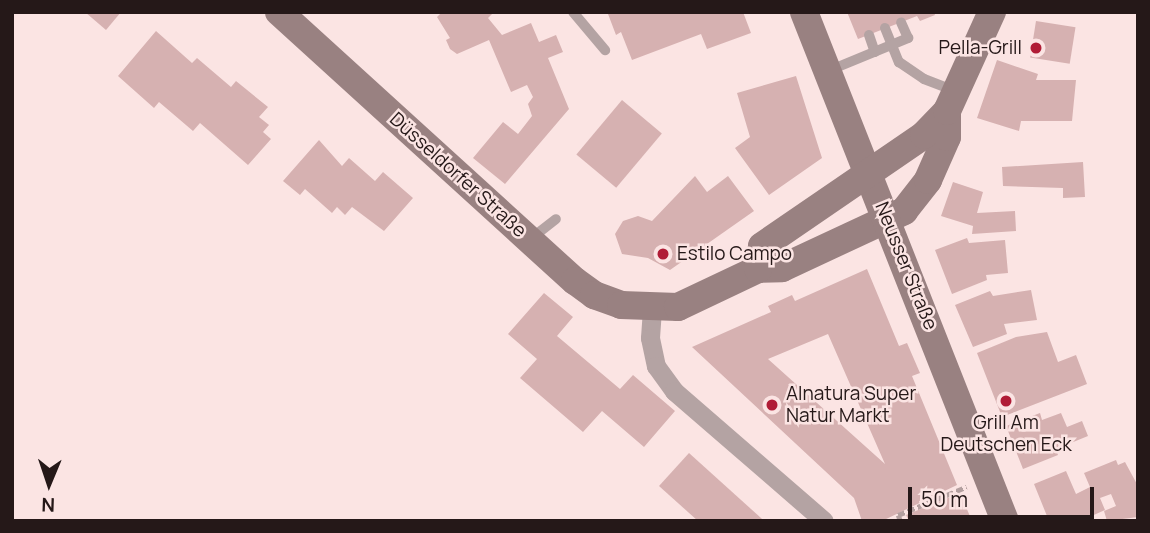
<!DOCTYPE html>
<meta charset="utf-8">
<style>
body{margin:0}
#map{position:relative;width:1150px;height:533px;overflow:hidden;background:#fbe4e3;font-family:Manrope,sans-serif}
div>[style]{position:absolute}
.building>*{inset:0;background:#d6b1b1;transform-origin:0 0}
.path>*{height:4.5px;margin-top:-2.25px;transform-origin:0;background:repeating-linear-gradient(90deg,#b39f9f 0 7px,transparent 0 10.5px)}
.lane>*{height:10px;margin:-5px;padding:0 5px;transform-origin:5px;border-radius:5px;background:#b4a3a3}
.street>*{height:19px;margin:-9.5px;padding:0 9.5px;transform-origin:9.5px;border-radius:9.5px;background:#b4a3a3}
.secondary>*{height:28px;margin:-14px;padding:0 14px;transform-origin:14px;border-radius:14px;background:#998181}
.dots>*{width:19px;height:19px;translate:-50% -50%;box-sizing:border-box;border:4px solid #fbe4e3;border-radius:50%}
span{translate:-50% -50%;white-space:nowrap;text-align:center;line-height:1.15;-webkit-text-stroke:5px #fbe4e3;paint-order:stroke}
.poi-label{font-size:19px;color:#251818}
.right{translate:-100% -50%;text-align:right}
.left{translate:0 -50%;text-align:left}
.street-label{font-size:19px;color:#251818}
.frame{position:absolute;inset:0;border:14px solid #251818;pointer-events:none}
.north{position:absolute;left:14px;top:449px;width:70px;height:70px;-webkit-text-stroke:5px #fbe4e3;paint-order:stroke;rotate:182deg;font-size:19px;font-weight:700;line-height:28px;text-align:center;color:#251818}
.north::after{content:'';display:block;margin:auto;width:24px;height:32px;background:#251818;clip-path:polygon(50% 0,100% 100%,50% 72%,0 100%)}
.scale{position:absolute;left:908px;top:487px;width:186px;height:32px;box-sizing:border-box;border:4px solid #251818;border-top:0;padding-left:9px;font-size:21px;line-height:24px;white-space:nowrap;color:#251818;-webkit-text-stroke:5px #fbe4e3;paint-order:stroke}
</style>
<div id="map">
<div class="building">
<div style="clip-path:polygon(85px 12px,121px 12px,106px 30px)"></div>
<div style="clip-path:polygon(442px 12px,494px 12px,488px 18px,502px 35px,531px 23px,539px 42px,556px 35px,563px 52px,548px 58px,569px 109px,505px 184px,473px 158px,503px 122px,518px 134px,532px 116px,528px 104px,533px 97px,527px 85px,511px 92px,489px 40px,457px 54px,450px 49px,446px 40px,450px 38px,437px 17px)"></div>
<div style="clip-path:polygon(613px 12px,743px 12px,751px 33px,707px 49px,701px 34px,632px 60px,621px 32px,616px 35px,608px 14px)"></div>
<div style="clip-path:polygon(847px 12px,934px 12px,935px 15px,920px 21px,917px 16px,858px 39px)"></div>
<div style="left:1036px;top:21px;width:40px;height:37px;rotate:9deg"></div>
<div style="clip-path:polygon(156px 31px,192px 63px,197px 58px,231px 87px,236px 81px,268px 107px,259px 117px,269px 125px,263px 132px,271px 139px,248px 165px,200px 123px,193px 131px,159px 102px,154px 108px,118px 76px)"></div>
<div style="clip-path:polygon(997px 60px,1038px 74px,1036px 80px,1076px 80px,1072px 121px,1021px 121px,1019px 131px,977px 118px)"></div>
<div style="clip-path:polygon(796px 76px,822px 158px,769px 195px,735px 148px,750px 137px,737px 93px)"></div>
<div style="left:622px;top:100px;width:52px;height:71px;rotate:40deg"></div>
<div style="clip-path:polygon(319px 140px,342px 166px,349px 158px,375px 181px,383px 172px,413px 198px,384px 231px,352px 207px,345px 215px,337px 207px,332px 213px,305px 189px,300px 195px,283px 181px)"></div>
<div style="clip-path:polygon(1083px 162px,1085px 197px,1063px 198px,1063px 188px,1003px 186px,1002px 167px)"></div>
<div style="clip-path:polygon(695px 176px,707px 192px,728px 176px,754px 211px,670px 270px,648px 258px,622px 254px,615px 234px,623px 221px,638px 216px,652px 221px)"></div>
<div style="clip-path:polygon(953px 182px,983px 192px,977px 213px,1015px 211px,1016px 231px,972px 234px,973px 226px,941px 216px)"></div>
<div style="clip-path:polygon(967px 238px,969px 243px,1005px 240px,1008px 273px,986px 275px,987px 280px,952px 294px,935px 250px)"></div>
<div style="clip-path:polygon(evenodd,867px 269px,899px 346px,907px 343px,920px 373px,912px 376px,957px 485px,882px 521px,862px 521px,854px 498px,692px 347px,771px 312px,768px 306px,792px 295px,795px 301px,867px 269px,828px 334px,885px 464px,768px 359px,828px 334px)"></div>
<div style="clip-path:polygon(1031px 290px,1037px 320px,1004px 324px,1007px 334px,973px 347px,955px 305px,990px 291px,993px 296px)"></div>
<div style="clip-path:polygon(544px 293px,573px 317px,557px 336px,620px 389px,633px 375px,675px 411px,644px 447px,602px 411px,583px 432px,520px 378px,537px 359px,508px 334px)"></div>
<div style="clip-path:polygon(1047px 332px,1058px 362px,1076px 355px,1087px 384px,1002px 417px,977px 353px,1016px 337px)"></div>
<div style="clip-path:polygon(1040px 413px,1042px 420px,1061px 413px,1067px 427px,1082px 421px,1088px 436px,1056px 449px,1058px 455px,1023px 469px,1006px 426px)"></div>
<div style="clip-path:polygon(689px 453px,761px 518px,764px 521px,698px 521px,659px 486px)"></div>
<div style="clip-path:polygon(1116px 460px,1118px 465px,1125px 462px,1138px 486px,1138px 517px,1107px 521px,1104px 511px,1116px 506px,1111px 494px,1100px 498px,1105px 510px,1087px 518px,1088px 521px,1049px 521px,1034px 484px,1066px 471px,1076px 494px,1090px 487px,1084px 473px)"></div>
<div style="clip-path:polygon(960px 493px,972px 521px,909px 521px,906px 515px)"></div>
</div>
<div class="path">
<div style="left:900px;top:521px;width:6px;rotate:-108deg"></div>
<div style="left:898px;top:515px;width:74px;rotate:-22.4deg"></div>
</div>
<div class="lane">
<div style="left:573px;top:12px;width:50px;rotate:49.9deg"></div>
<div style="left:885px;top:28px;width:37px;rotate:68deg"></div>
<div style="left:899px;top:62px;width:30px;rotate:34deg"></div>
<div style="left:924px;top:79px;width:31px;rotate:21deg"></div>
<div style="left:869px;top:35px;width:18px;rotate:71deg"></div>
<div style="left:828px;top:71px;width:87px;rotate:-22.4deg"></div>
<div style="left:908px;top:38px;width:17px;rotate:-114deg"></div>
<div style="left:533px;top:237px;width:29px;rotate:-38deg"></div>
</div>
<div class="street">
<div style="left:652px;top:309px;width:29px;rotate:94deg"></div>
<div style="left:650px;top:338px;width:29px;rotate:78deg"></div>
<div style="left:656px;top:366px;width:31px;rotate:54deg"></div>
<div style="left:674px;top:391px;width:198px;rotate:40.9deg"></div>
</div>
<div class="secondary">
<div style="left:279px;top:12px;width:400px;rotate:42.3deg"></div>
<div style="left:575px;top:281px;width:24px;rotate:36deg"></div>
<div style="left:594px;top:295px;width:29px;rotate:20deg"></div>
<div style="left:621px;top:305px;width:57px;rotate:2deg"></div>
<div style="left:678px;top:307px;width:89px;rotate:-25.4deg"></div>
<div style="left:758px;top:269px;width:24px;rotate:-2deg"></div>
<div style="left:782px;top:268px;width:135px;rotate:-25deg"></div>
<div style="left:904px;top:211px;width:39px;rotate:-52deg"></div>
<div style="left:928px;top:180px;width:47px;rotate:-66.2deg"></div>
<div style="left:947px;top:137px;width:26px;rotate:-90deg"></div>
<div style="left:804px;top:12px;width:547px;rotate:68.45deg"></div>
<div style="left:758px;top:269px;width:23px;rotate:-80deg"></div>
<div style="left:762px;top:246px;width:196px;rotate:-34.4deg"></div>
<div style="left:924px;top:135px;width:33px;rotate:-46deg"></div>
<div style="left:947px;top:111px;width:109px;rotate:-65.6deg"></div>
</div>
<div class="dots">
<div style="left:1036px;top:48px;background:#b01c36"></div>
<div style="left:663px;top:254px;background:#b01c36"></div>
<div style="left:1006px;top:401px;background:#b01c36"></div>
<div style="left:772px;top:405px;background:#b01c36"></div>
</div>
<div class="poi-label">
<span class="right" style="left:1022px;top:48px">Pella-Grill</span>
<span class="left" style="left:677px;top:254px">Estilo Campo</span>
<span class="left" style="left:786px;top:405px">Alnatura Super<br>Natur Markt</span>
<span style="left:1006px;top:434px">Grill Am<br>Deutschen Eck</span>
</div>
<div class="street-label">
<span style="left:458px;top:175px;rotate:42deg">Düsseldorfer Straße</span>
<span style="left:906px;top:266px;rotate:68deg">Neusser Straße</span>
</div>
<div class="frame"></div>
<div class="north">N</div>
<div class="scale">50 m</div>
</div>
